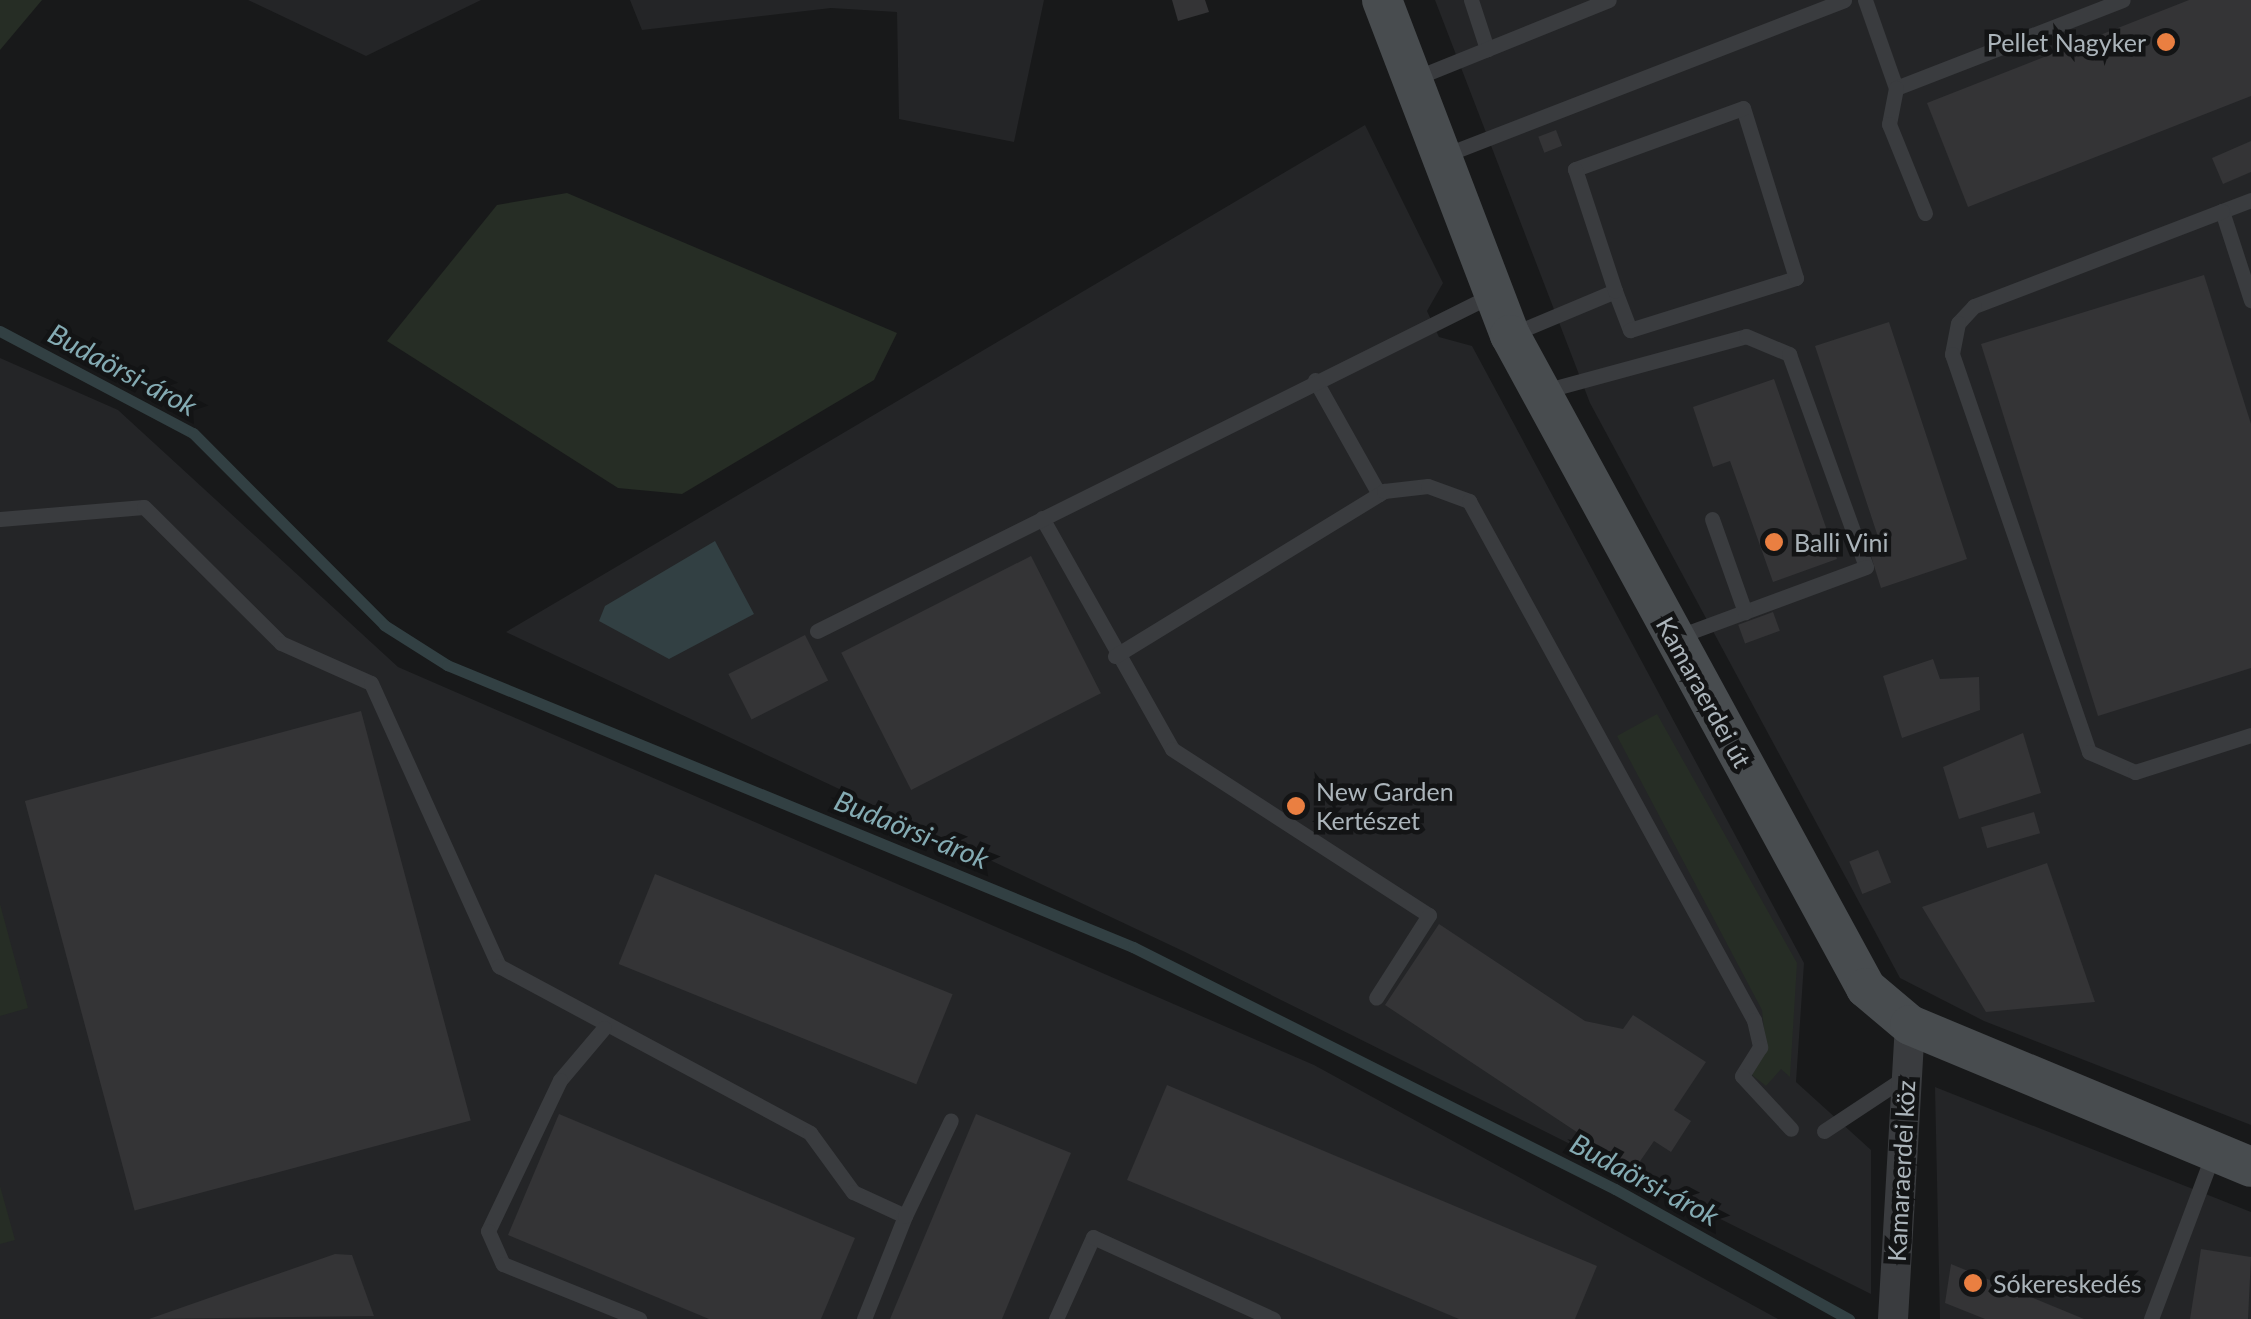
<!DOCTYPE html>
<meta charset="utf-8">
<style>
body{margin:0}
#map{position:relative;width:2251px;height:1319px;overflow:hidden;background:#18191a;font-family:Lato,sans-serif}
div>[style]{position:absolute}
.built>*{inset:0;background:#242527}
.green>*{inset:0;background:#262d25}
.water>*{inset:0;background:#324043}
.stream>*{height:11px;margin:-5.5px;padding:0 5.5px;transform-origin:5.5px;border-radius:5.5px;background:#324043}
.building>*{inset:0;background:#343436;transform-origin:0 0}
.lane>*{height:15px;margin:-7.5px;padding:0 7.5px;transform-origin:7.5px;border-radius:7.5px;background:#3a3c3f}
.street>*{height:30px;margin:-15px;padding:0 15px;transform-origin:15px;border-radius:15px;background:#3a3c3f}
.secondary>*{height:40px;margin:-20px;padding:0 20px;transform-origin:20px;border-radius:20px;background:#484c4f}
.dots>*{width:28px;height:28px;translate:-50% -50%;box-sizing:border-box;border:5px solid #131415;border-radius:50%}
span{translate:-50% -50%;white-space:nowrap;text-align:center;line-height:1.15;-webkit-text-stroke:9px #131415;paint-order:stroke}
.poi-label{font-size:25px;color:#abb4ba}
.right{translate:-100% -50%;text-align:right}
.left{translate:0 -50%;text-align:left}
.street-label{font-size:25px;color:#abb4ba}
.water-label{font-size:28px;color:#84abb3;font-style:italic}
</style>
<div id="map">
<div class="built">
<div style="clip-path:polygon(248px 0,481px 0,366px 56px)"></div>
<div style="clip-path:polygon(630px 0,1044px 0,1014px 142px,899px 119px,897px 12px,831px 8px,642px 30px)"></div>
<div style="clip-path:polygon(1435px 0,2251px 0,2251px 1125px,1984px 1021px,1900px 978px,1590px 403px)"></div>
<div style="clip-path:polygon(1365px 125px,1443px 283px,1427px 311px,1439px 337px,1472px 346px,1804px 963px,1796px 1082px,1871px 1150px,1871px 1294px,1185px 952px,506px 632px)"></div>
<div style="clip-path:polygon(0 358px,118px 410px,398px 667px,1314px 1065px,1778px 1319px,0 1319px)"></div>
<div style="clip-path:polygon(1935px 1087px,2251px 1212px,2251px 1319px,1940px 1319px)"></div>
</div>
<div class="green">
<div style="clip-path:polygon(0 0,42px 0,0 50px)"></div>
<div style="clip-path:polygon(567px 193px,897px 333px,874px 380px,682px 494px,618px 488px,387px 341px,497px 205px)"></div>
<div style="clip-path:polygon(1657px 714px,1797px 963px,1790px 1077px,1781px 1069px,1766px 1086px,1752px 1075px,1766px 1049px,1762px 1010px,1617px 736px)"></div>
<div style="clip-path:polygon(0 904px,28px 1008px,0 1016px)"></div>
<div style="clip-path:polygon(0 1186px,15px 1240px,0 1244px)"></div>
</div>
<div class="water">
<div style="clip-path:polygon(715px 541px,754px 614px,669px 659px,599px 621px,605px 606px)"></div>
</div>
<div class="stream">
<div style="left:0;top:331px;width:218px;rotate:27.9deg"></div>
<div style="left:193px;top:433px;width:271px;rotate:45.1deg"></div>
<div style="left:384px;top:625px;width:75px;rotate:32.4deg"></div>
<div style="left:447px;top:665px;width:742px;rotate:22.35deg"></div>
<div style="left:1133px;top:947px;width:539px;rotate:26.66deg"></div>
<div style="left:1615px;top:1189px;width:268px;rotate:29.1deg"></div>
</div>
<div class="building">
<div style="clip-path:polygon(1172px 0,1205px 0,1209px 12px,1178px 21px)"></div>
<div style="clip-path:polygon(2189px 0,2251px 0,2251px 96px,1968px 207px,1927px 103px)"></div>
<div style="left:1556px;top:130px;width:17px;height:19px;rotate:69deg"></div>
<div style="clip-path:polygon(2251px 141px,2251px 172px,2223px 184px,2212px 158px)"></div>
<div style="clip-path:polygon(2204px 275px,2251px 424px,2251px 668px,2098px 716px,1981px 344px)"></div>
<div style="clip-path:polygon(1889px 322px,1967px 559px,1881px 588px,1871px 556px,1883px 552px,1815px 346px)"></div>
<div style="clip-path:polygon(1774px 379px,1837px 559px,1773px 582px,1730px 461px,1713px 467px,1693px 407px)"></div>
<div style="left:1031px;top:556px;width:154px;height:213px;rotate:63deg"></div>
<div style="left:1773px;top:612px;width:20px;height:37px;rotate:70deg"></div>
<div style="left:805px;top:635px;width:51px;height:86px;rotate:63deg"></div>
<div style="clip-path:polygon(1933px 659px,1940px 679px,1979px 677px,1980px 710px,1902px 738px,1883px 676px)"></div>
<div style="left:361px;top:711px;width:424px;height:348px;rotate:75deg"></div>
<div style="clip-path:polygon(2023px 733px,2041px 793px,1959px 819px,1943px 767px)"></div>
<div style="left:2034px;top:812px;width:22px;height:55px;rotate:74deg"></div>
<div style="left:1878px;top:850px;width:35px;height:31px;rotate:68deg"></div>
<div style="clip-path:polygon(2047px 863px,2095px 1002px,1986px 1012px,1922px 907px)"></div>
<div style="left:655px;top:874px;width:321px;height:97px;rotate:22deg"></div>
<div style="clip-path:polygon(1439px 924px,1585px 1021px,1623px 1029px,1633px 1015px,1706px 1062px,1674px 1110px,1691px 1121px,1671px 1152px,1654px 1141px,1634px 1170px,1385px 1005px)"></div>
<div style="clip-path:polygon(1167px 1085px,1597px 1266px,1575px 1319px,1459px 1319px,1127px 1180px)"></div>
<div style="clip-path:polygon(559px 1114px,855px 1238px,821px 1319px,709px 1319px,508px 1235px)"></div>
<div style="clip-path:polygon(976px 1114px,1071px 1153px,1002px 1319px,890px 1319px)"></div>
<div style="clip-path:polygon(2201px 1249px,2251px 1257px,2248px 1319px,2190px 1319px)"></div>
<div style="clip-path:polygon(335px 1254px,352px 1255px,374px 1316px,149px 1319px)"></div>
<div style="clip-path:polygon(1951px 1264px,2084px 1319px,1985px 1319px,1945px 1303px)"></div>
</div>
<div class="lane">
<div style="left:1471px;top:0;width:52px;rotate:71.9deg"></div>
<div style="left:1865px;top:0;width:93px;rotate:70.6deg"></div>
<div style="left:1896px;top:88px;width:243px;rotate:-21.2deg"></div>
<div style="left:1413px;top:79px;width:211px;rotate:-22deg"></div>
<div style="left:1896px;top:88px;width:37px;rotate:101deg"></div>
<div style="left:1889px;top:124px;width:96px;rotate:68deg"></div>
<div style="left:1445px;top:155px;width:428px;rotate:-21.2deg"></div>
<div style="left:2251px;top:200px;width:31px;rotate:159deg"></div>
<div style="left:2222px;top:211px;width:94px;rotate:72deg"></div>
<div style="left:2222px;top:211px;width:266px;rotate:159deg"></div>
<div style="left:1974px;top:306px;width:23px;rotate:133deg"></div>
<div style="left:1958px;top:323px;width:32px;rotate:101deg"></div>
<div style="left:1952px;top:354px;width:421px;rotate:71deg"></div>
<div style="left:2089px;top:752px;width:50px;rotate:23.5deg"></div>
<div style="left:2135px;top:772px;width:122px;rotate:-17.7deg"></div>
<div style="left:1510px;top:335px;width:114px;rotate:-22.7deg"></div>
<div style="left:1615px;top:291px;width:42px;rotate:69deg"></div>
<div style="left:1630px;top:330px;width:174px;rotate:-17.4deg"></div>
<div style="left:1796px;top:278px;width:178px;rotate:-107.3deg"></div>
<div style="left:1743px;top:108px;width:179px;rotate:160deg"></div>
<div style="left:1575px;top:169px;width:128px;rotate:71.8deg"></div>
<div style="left:1315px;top:380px;width:131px;rotate:60.7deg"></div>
<div style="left:1544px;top:391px;width:209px;rotate:-15.2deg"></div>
<div style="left:1746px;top:336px;width:47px;rotate:22.7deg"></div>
<div style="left:1789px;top:354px;width:226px;rotate:70.1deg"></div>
<div style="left:1866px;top:567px;width:199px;rotate:159.7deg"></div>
<div style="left:1042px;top:518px;width:265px;rotate:60.6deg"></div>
<div style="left:1172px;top:749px;width:306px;rotate:32.9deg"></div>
<div style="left:1429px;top:915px;width:98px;rotate:122.6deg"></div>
<div style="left:0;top:519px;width:144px;rotate:-4.8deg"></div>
<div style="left:144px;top:507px;width:193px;rotate:44.8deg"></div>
<div style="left:281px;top:643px;width:98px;rotate:24deg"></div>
<div style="left:371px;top:683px;width:311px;rotate:65.7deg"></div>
<div style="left:499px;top:966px;width:353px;rotate:28.2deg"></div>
<div style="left:810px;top:1133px;width:73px;rotate:53.9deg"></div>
<div style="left:853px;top:1192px;width:57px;rotate:24.8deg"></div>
<div style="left:905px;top:1216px;width:111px;rotate:111.7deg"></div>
<div style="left:1712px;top:519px;width:99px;rotate:70.5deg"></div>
<div style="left:817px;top:631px;width:754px;rotate:-26.46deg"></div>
<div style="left:1115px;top:656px;width:316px;rotate:-31.5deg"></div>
<div style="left:1384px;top:491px;width:44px;rotate:-6.5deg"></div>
<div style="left:1428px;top:486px;width:44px;rotate:20.1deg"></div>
<div style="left:1469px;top:501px;width:592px;rotate:61.23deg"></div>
<div style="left:1754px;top:1020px;width:28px;rotate:77deg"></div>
<div style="left:1760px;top:1047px;width:34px;rotate:122deg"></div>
<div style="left:1742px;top:1076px;width:72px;rotate:47.2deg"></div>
<div style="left:604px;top:1028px;width:68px;rotate:130.2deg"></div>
<div style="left:560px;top:1080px;width:167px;rotate:115.5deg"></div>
<div style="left:488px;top:1231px;width:36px;rotate:66deg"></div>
<div style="left:503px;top:1264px;width:147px;rotate:22deg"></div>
<div style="left:1824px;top:1131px;width:96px;rotate:-33.5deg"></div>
<div style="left:905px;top:1216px;width:106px;rotate:-64.4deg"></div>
<div style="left:1056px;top:1319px;width:90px;rotate:-65.7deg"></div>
<div style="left:1093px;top:1237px;width:198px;rotate:24.5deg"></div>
<div style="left:2151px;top:1319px;width:176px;rotate:-69.4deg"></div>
</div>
<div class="street">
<div style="left:1893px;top:1319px;width:294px;rotate:-86.7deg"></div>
</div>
<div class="secondary">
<div style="left:1382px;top:0;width:359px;rotate:69.1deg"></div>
<div style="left:1510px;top:335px;width:744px;rotate:61.4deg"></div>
<div style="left:1866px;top:988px;width:57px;rotate:40.1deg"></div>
<div style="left:1910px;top:1025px;width:369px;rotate:22.6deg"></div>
</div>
<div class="dots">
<div style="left:2166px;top:42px;background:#ea7f41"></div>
<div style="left:1774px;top:542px;background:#ea7f41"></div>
<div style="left:1296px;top:806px;background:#ea7f41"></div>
<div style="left:1973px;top:1283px;background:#ea7f41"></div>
</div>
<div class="poi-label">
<span class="right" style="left:2146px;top:42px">Pellet Nagyker</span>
<span class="left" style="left:1794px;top:542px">Balli Vini</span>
<span class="left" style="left:1316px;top:806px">New Garden<br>Kertészet</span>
<span class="left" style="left:1993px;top:1283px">Sókereskedés</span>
</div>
<div class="street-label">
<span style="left:1704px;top:692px;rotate:61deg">Kamaraerdei út</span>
<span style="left:1901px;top:1171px;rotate:-87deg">Kamaraerdei köz</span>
</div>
<div class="water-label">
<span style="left:123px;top:369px;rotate:28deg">Budaörsi-árok</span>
<span style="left:912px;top:829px;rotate:22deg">Budaörsi-árok</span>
<span style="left:1645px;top:1179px;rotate:28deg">Budaörsi-árok</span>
</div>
</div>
